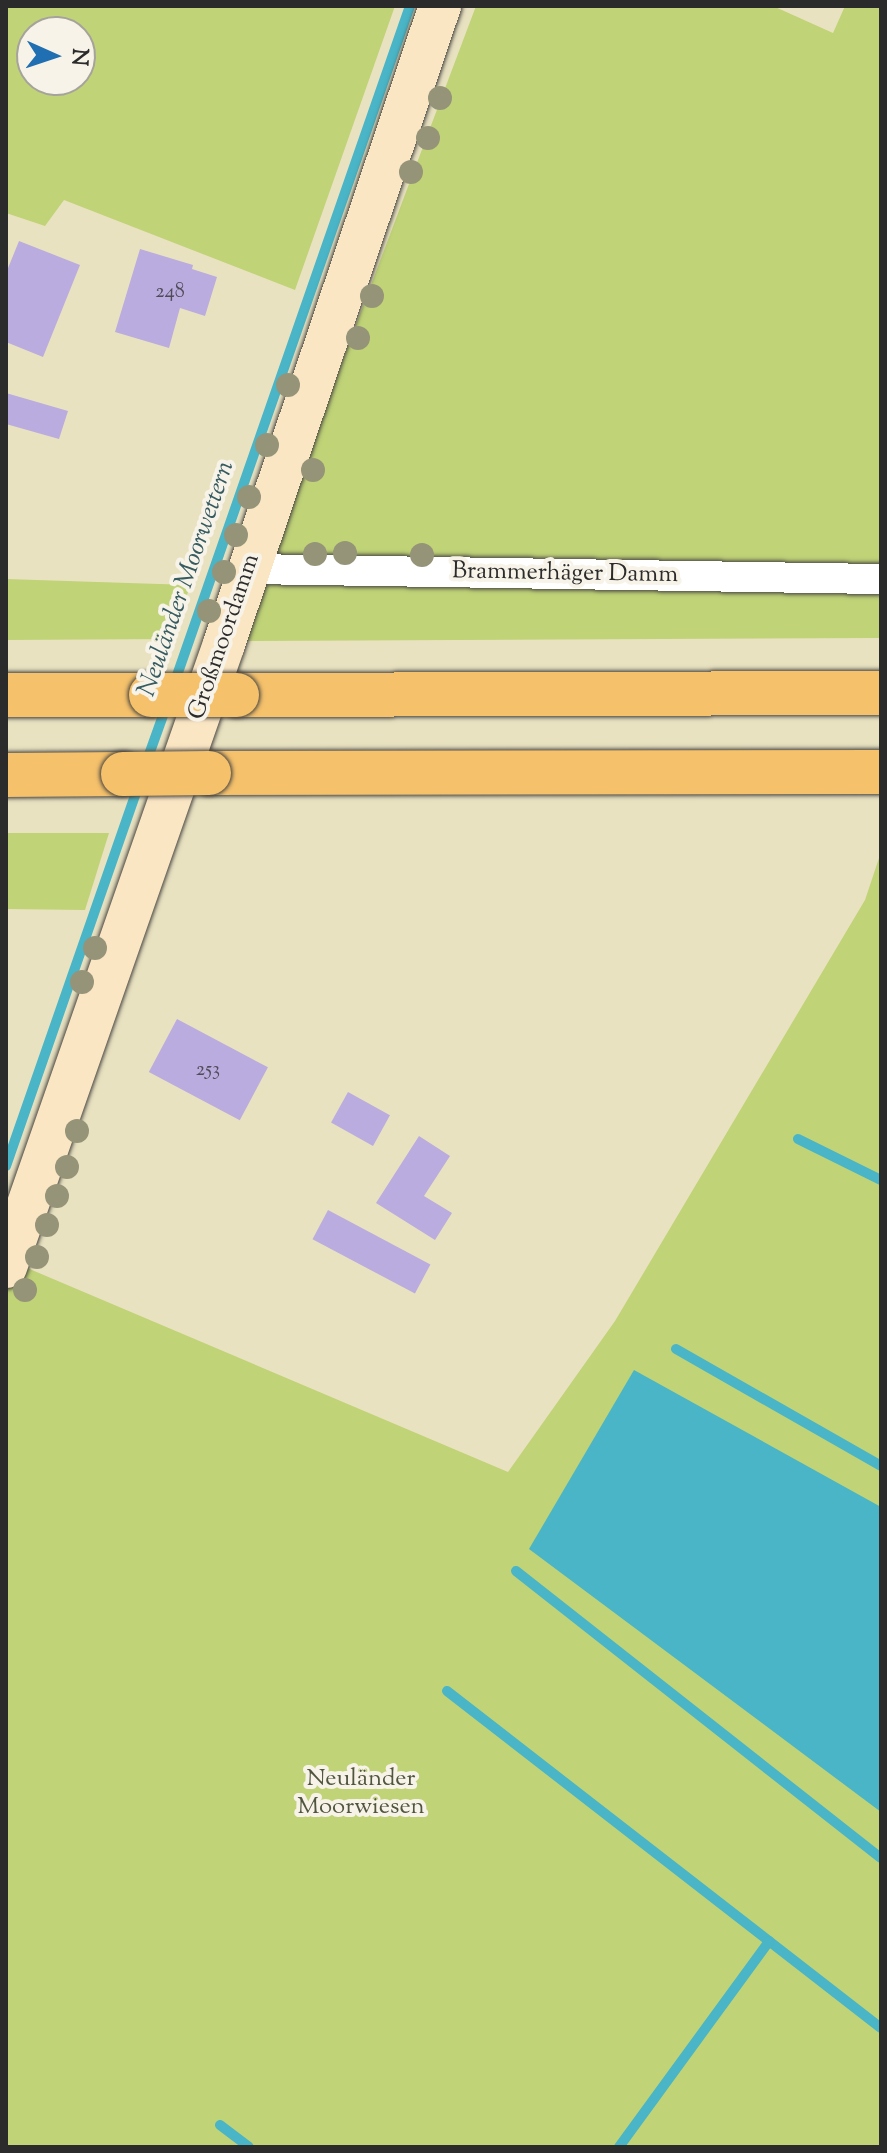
<!DOCTYPE html>
<meta charset="utf-8">
<style>
body{margin:0}
#map{position:relative;width:887px;height:2153px;overflow:hidden;background:#e9e2c1;font-family:"Sorts Mill Goudy",serif}
div>[style]{position:absolute}
.green>*{inset:0;background:#c0d377}
.water>*{inset:0;background:#49b5c6}
.stream>*{height:10px;margin:-5px;padding:0 5px;transform-origin:5px;border-radius:5px;background:#49b5c6}
.building>*{inset:0;background:#baacde;transform-origin:0 0}
.roads{filter:drop-shadow(0 0 2px #484642) drop-shadow(0 0 2px #484642)}
.street>*{height:30px;margin:-15px;padding:0 15px;transform-origin:15px;border-radius:15px;background:#fff}
.secondary>*{height:42px;margin:-21px;padding:0 21px;transform-origin:21px;border-radius:21px;background:#fbe6c4}
.highway>*{height:44px;margin:-22px;padding:0 22px;transform-origin:22px;border-radius:22px;background:#f5c16b}
.bridges{filter:drop-shadow(0 0 2px #484642) drop-shadow(0 0 2px #484642)}
.highway-bridge>*{height:44px;margin:-22px;padding:0 22px;transform-origin:22px;border-radius:22px;background:#f5c16b}
.trees>*{width:24px;height:24px;margin:-12px;border-radius:50%;background:#959479}
span{translate:-50% -50%;white-space:nowrap;text-align:center;line-height:1.15;-webkit-text-stroke:8px #f7f3e8;paint-order:stroke}
.number-label{font-size:20px;color:#4f4b58}
.number-label span{-webkit-text-stroke-width:0}
.street-label{font-size:24px;color:#2b2b2b}
.park-label{font-size:24px;color:#50553e}
.water-label{font-size:26px;color:#365b61;font-style:italic}
.frame{position:absolute;inset:0;border:8px solid #2b2b2b;pointer-events:none}
.north{position:absolute;left:16px;top:16px;width:80px;height:80px;box-sizing:border-box;background:#f7f3e8;border:2px solid #a5a39c;border-radius:50%;rotate:93deg;font-size:22px;font-weight:700;line-height:32px;text-align:center;color:#2b2b2b}
.north::after{content:'';display:block;margin:auto;width:28px;height:36px;background:#1f6fb2;clip-path:polygon(50% 0,100% 100%,50% 72%,0 100%)}
</style>
<div id="map">
<div class="green">
<div style="clip-path:polygon(evenodd,6px 6px,395px 6px,295px 290px,64px 200px,45px 226px,6px 213px,6px 6px,32px 32px,80px 32px,80px 80px,32px 80px,32px 32px)"></div>
<div style="clip-path:polygon(476px 6px,773px 6px,833px 33px,845px 6px,881px 6px,881px 638px,237px 641px)"></div>
<div style="clip-path:polygon(6px 579px,190px 585px,174px 639px,6px 640px)"></div>
<div style="clip-path:polygon(6px 833px,109px 833px,85px 910px,6px 909px)"></div>
<div style="clip-path:polygon(881px 852px,881px 2147px,6px 2147px,6px 1259px,508px 1472px,615px 1321px,865px 900px)"></div>
</div>
<div class="water">
<div style="clip-path:polygon(634px 1370px,881px 1507px,881px 1812px,529px 1549px)"></div>
</div>
<div class="stream">
<div style="left:174px;top:684px;width:718px;rotate:-70.81deg"></div>
<div style="left:146px;top:763px;width:59px;rotate:-70.3deg"></div>
<div style="left:798px;top:1139px;width:93px;rotate:26.3deg"></div>
<div style="left:6px;top:1166px;width:402px;rotate:-70.8deg"></div>
<div style="left:676px;top:1349px;width:236px;rotate:29.7deg"></div>
<div style="left:516px;top:1571px;width:464px;rotate:38.2deg"></div>
<div style="left:447px;top:1691px;width:549px;rotate:37.83deg"></div>
<div style="left:220px;top:2125px;width:36px;rotate:37deg"></div>
<div style="left:619px;top:2147px;width:255px;rotate:-53.9deg"></div>
</div>
<div class="building">
<div style="clip-path:polygon(19px 241px,80px 265px,43px 357px,6px 342px,6px 273px)"></div>
<div style="clip-path:polygon(140px 249px,193px 265px,192px 269px,217px 277px,205px 316px,180px 308px,169px 348px,115px 332px)"></div>
<div style="clip-path:polygon(6px 393px,68px 411px,59px 439px,6px 424px)"></div>
<div style="left:177px;top:1019px;width:103px;height:60px;rotate:28deg"></div>
<div style="left:348px;top:1092px;width:48px;height:35px;rotate:29deg"></div>
<div style="clip-path:polygon(419px 1136px,450px 1156px,424px 1196px,452px 1213px,435px 1240px,376px 1203px)"></div>
<div style="left:328px;top:1210px;width:116px;height:33px;rotate:28deg"></div>
</div>
<div class="roads">
<div class="street">
<div style="left:249px;top:569px;width:632px;rotate:0.91deg"></div>
</div>
<div class="secondary">
<div style="left:6px;top:1267px;width:660px;rotate:-70.71deg"></div>
<div style="left:224px;top:644px;width:674px;rotate:-71.3deg"></div>
</div>
<div class="highway">
<div style="left:6px;top:695px;width:145px"></div>
<div style="left:237px;top:695px;width:644px;rotate:-0.18deg"></div>
<div style="left:209px;top:773px;width:672px;rotate:-0.09deg"></div>
<div style="left:6px;top:775px;width:117px;rotate:-0.5deg"></div>
</div>
</div>
<div class="bridges">
<div class="highway-bridge">
<div style="left:151px;top:695px;width:86px"></div>
<div style="left:123px;top:774px;width:86px;rotate:-0.7deg"></div>
</div>
</div>
<div class="trees">
<div style="left:440px;top:98px"></div>
<div style="left:428px;top:138px"></div>
<div style="left:411px;top:172px"></div>
<div style="left:372px;top:296px"></div>
<div style="left:358px;top:338px"></div>
<div style="left:288px;top:385px"></div>
<div style="left:267px;top:445px"></div>
<div style="left:313px;top:470px"></div>
<div style="left:249px;top:497px"></div>
<div style="left:236px;top:535px"></div>
<div style="left:345px;top:553px"></div>
<div style="left:315px;top:554px"></div>
<div style="left:422px;top:555px"></div>
<div style="left:224px;top:572px"></div>
<div style="left:209px;top:611px"></div>
<div style="left:95px;top:948px"></div>
<div style="left:82px;top:982px"></div>
<div style="left:77px;top:1131px"></div>
<div style="left:67px;top:1167px"></div>
<div style="left:57px;top:1196px"></div>
<div style="left:47px;top:1225px"></div>
<div style="left:37px;top:1257px"></div>
<div style="left:25px;top:1290px"></div>
</div>
<div class="number-label">
<span style="left:170px;top:292px">248</span>
<span style="left:208px;top:1070px">253</span>
</div>
<div class="street-label">
<span style="left:565px;top:574px;rotate:1deg">Brammerhäger Damm</span>
<span style="left:225px;top:637px;rotate:-71deg">Großmoordamm</span>
</div>
<div class="park-label">
<span style="left:361px;top:1794px">Neuländer<br>Moorwiesen</span>
</div>
<div class="water-label">
<span style="left:187px;top:579px;rotate:-71deg">Neuländer Moorwettern</span>
</div>
<div class="frame"></div>
<div class="north">N</div>
</div>
